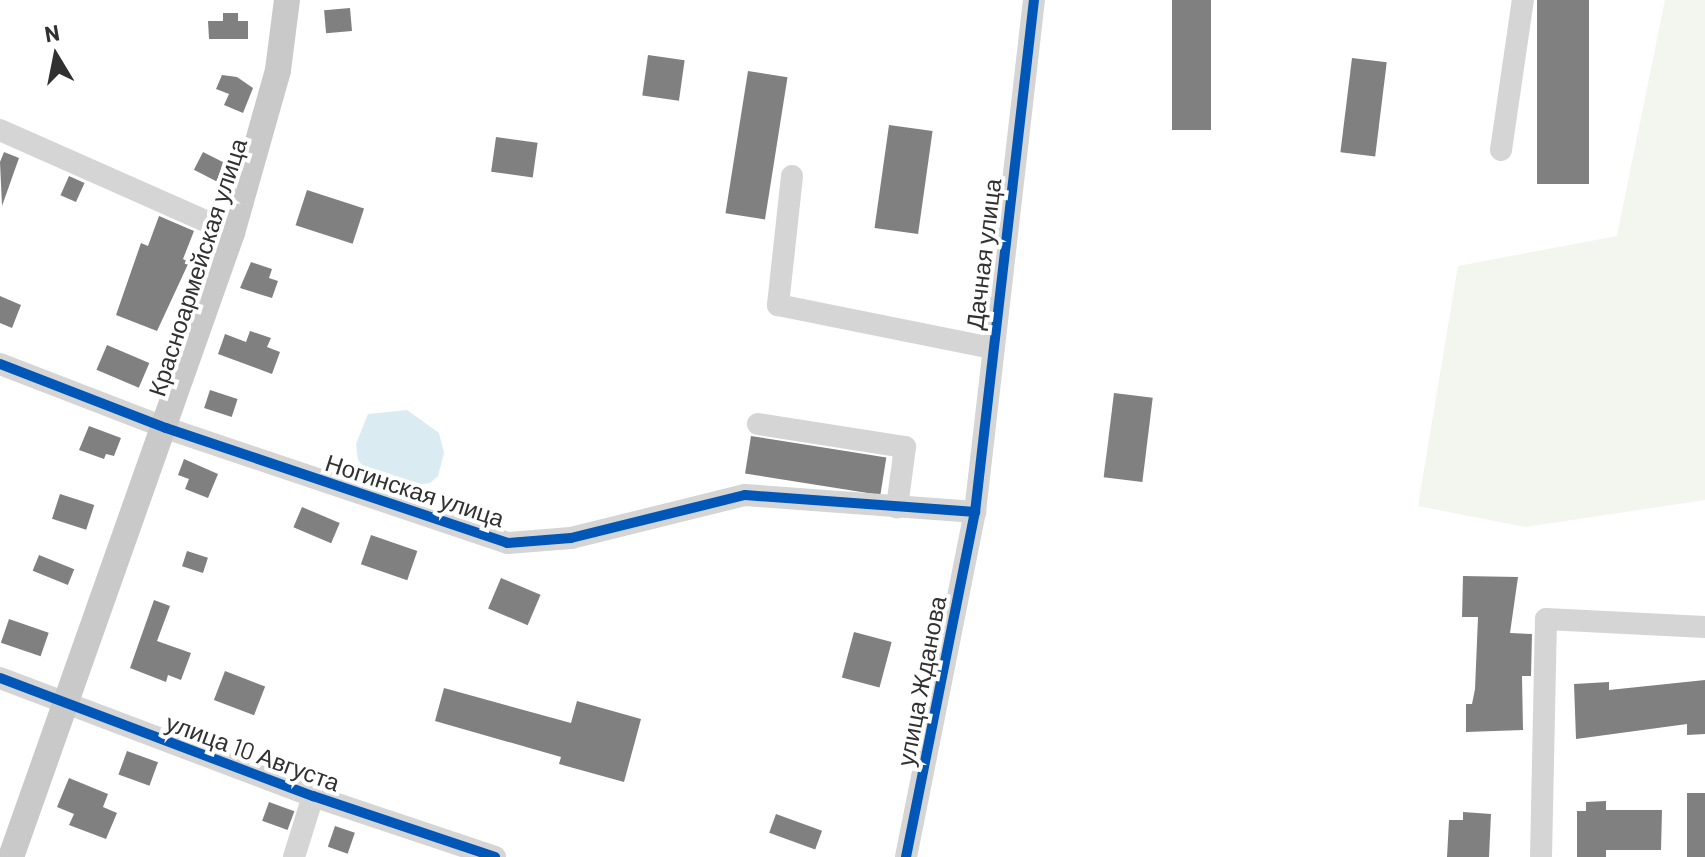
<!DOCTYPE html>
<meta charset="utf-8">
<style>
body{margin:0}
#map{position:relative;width:1705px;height:857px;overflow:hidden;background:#fff;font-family:Barlow,sans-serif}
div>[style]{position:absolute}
.green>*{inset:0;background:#f2f6ee}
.water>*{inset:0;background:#dbebf2}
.building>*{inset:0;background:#808080;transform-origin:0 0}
.minor>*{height:22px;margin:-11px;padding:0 11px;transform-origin:11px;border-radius:11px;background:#d5d5d5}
.major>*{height:26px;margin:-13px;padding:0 13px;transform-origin:13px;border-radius:13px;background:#c9c9c9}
.cycleway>*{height:10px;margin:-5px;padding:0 5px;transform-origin:5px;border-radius:5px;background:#0057b8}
span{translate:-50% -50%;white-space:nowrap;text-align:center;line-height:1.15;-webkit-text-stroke:8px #fff;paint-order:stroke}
.street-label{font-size:24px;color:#313131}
.north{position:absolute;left:16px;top:16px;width:80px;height:80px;-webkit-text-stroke:6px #fff;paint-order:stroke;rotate:350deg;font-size:22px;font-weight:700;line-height:32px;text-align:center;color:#313131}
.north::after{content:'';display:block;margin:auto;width:28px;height:36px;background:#313131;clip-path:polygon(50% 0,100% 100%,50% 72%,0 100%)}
</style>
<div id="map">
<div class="green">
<div style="clip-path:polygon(1665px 0,1705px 0,1705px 500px,1525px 527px,1418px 506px,1458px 266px,1617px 236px)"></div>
</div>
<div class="water">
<div style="clip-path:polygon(407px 410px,439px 433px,444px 453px,438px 476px,430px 483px,417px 485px,368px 473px,358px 460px,356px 444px,368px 414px)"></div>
</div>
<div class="building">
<div style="left:1172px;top:0;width:39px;height:130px"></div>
<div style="left:1537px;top:0;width:52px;height:184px"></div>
<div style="left:350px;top:8px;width:23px;height:26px;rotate:85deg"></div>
<div style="clip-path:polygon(223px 13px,238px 13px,238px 21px,248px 21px,248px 39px,209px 39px,208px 21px,223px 21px)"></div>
<div style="left:648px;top:55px;width:37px;height:41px;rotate:8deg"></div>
<div style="left:1352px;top:58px;width:35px;height:95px;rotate:7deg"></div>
<div style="left:748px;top:71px;width:40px;height:144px;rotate:9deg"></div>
<div style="clip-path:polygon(222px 75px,237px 77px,253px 88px,243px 113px,224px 105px,229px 94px,216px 89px)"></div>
<div style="left:889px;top:125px;width:44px;height:104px;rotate:8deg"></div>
<div style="left:496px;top:137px;width:42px;height:35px;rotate:8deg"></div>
<div style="clip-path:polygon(4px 152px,19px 158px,2px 206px,0 162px)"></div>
<div style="left:203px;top:152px;width:25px;height:20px;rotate:27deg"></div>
<div style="left:69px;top:176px;width:17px;height:21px;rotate:24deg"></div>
<div style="left:307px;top:190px;width:60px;height:37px;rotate:18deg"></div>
<div style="clip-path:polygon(159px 216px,194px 231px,183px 259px,189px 262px,157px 331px,116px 315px,141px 243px,148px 246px)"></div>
<div style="clip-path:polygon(251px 262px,272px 269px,269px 278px,278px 281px,272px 298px,240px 288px)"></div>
<div style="clip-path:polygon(0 296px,21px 305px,12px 328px,0 323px)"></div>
<div style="clip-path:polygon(250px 331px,271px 338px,267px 347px,280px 352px,272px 374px,218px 354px,225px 334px,246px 342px)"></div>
<div style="left:107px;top:345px;width:46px;height:27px;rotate:23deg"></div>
<div style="left:210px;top:390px;width:29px;height:19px;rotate:18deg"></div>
<div style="left:1114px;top:393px;width:39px;height:85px;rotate:7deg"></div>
<div style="clip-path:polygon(89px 426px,121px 438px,114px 456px,106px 454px,104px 459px,79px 450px)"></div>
<div style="left:751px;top:436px;width:137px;height:38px;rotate:9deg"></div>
<div style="clip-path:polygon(184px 459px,218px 474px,208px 498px,185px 489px,189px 479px,178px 475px)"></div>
<div style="left:60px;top:494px;width:36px;height:26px;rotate:18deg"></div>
<div style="left:302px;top:507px;width:41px;height:22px;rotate:23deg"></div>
<div style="left:371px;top:535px;width:49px;height:31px;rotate:19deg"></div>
<div style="left:187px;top:551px;width:22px;height:16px;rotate:18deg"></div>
<div style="left:39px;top:555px;width:38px;height:17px;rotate:22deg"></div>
<div style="clip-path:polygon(1463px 576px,1518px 577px,1510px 633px,1532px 634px,1531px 676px,1522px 676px,1523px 730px,1466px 732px,1466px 704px,1472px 704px,1475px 689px,1478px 617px,1462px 617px)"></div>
<div style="left:501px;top:578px;width:43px;height:33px;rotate:23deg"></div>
<div style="clip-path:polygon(154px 600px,170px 606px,157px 641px,191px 653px,181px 680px,168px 675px,166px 682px,130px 668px)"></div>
<div style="left:9px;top:619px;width:42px;height:25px;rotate:19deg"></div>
<div style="left:854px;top:632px;width:39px;height:47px;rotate:15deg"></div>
<div style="left:225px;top:671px;width:43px;height:31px;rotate:21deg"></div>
<div style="clip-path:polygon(1705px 680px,1705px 734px,1687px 735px,1687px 724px,1576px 739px,1574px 684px,1609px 682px,1609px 690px)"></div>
<div style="clip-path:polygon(444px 688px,571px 723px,577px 701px,641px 719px,624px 782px,559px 764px,561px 757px,435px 721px)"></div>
<div style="left:127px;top:751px;width:33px;height:25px;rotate:20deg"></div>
<div style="clip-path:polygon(69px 778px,108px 794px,103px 807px,117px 813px,106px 839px,69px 825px,74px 814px,57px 807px)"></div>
<div style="left:1705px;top:793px;width:64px;height:18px;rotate:90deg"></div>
<div style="clip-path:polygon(1606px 801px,1606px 810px,1662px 810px,1661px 850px,1606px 850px,1606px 857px,1577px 857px,1577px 811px,1586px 811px,1586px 802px)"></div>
<div style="left:269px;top:802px;width:27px;height:20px;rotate:20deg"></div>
<div style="clip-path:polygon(1463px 812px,1491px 814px,1489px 857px,1447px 857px,1449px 820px,1463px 820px)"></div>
<div style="left:776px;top:814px;width:49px;height:20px;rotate:20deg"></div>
<div style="left:335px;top:826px;width:21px;height:22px;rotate:19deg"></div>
</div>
<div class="minor">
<div style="left:0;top:130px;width:254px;rotate:23.9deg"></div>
<div style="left:1501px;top:150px;width:152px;rotate:-81.7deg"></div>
<div style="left:792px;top:176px;width:130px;rotate:96.2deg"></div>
<div style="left:778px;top:305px;width:218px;rotate:11.4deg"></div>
<div style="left:0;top:364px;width:178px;rotate:21.1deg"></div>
<div style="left:166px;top:428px;width:360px;rotate:18.6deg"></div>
<div style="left:507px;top:543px;width:64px;rotate:-4.5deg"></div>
<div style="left:571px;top:538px;width:179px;rotate:-13.9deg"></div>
<div style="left:745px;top:495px;width:231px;rotate:4.2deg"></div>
<div style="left:758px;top:424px;width:149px;rotate:8.9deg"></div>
<div style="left:905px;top:447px;width:61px;rotate:97.6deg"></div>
<div style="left:0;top:678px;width:335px;rotate:20.7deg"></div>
<div style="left:313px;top:796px;width:192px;rotate:18.5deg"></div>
<div style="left:294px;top:857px;width:64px;rotate:-72.7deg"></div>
<div style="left:906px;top:857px;width:352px;rotate:-78.7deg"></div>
<div style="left:975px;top:512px;width:515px;rotate:-83.43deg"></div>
<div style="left:1541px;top:857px;width:238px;rotate:-88.8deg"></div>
<div style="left:1546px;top:619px;width:159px;rotate:2.9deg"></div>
</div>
<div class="major">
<div style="left:11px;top:857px;width:662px;rotate:-70.5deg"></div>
<div style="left:232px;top:233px;width:169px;rotate:-74.2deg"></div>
<div style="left:278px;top:70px;width:71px;rotate:-82.7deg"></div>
</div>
<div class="cycleway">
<div style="left:0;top:364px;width:178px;rotate:21.1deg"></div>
<div style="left:166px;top:428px;width:360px;rotate:18.6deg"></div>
<div style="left:507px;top:543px;width:64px;rotate:-4.5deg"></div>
<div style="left:571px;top:538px;width:179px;rotate:-13.9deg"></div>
<div style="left:745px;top:495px;width:231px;rotate:4.2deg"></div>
<div style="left:0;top:678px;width:335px;rotate:20.7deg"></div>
<div style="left:313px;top:796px;width:192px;rotate:18.5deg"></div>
<div style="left:906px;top:857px;width:352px;rotate:-78.7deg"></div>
<div style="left:975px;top:512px;width:515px;rotate:-83.43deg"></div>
</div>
<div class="street-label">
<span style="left:983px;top:254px;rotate:-83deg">Дачная улица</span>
<span style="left:197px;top:267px;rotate:-72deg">Красноармейская улица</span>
<span style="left:415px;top:490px;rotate:18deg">Ногинская улица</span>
<span style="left:921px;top:681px;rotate:-79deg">улица Жданова</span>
<span style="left:253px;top:752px;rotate:20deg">улица 10 Августа</span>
</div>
<div class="north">N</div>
</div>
